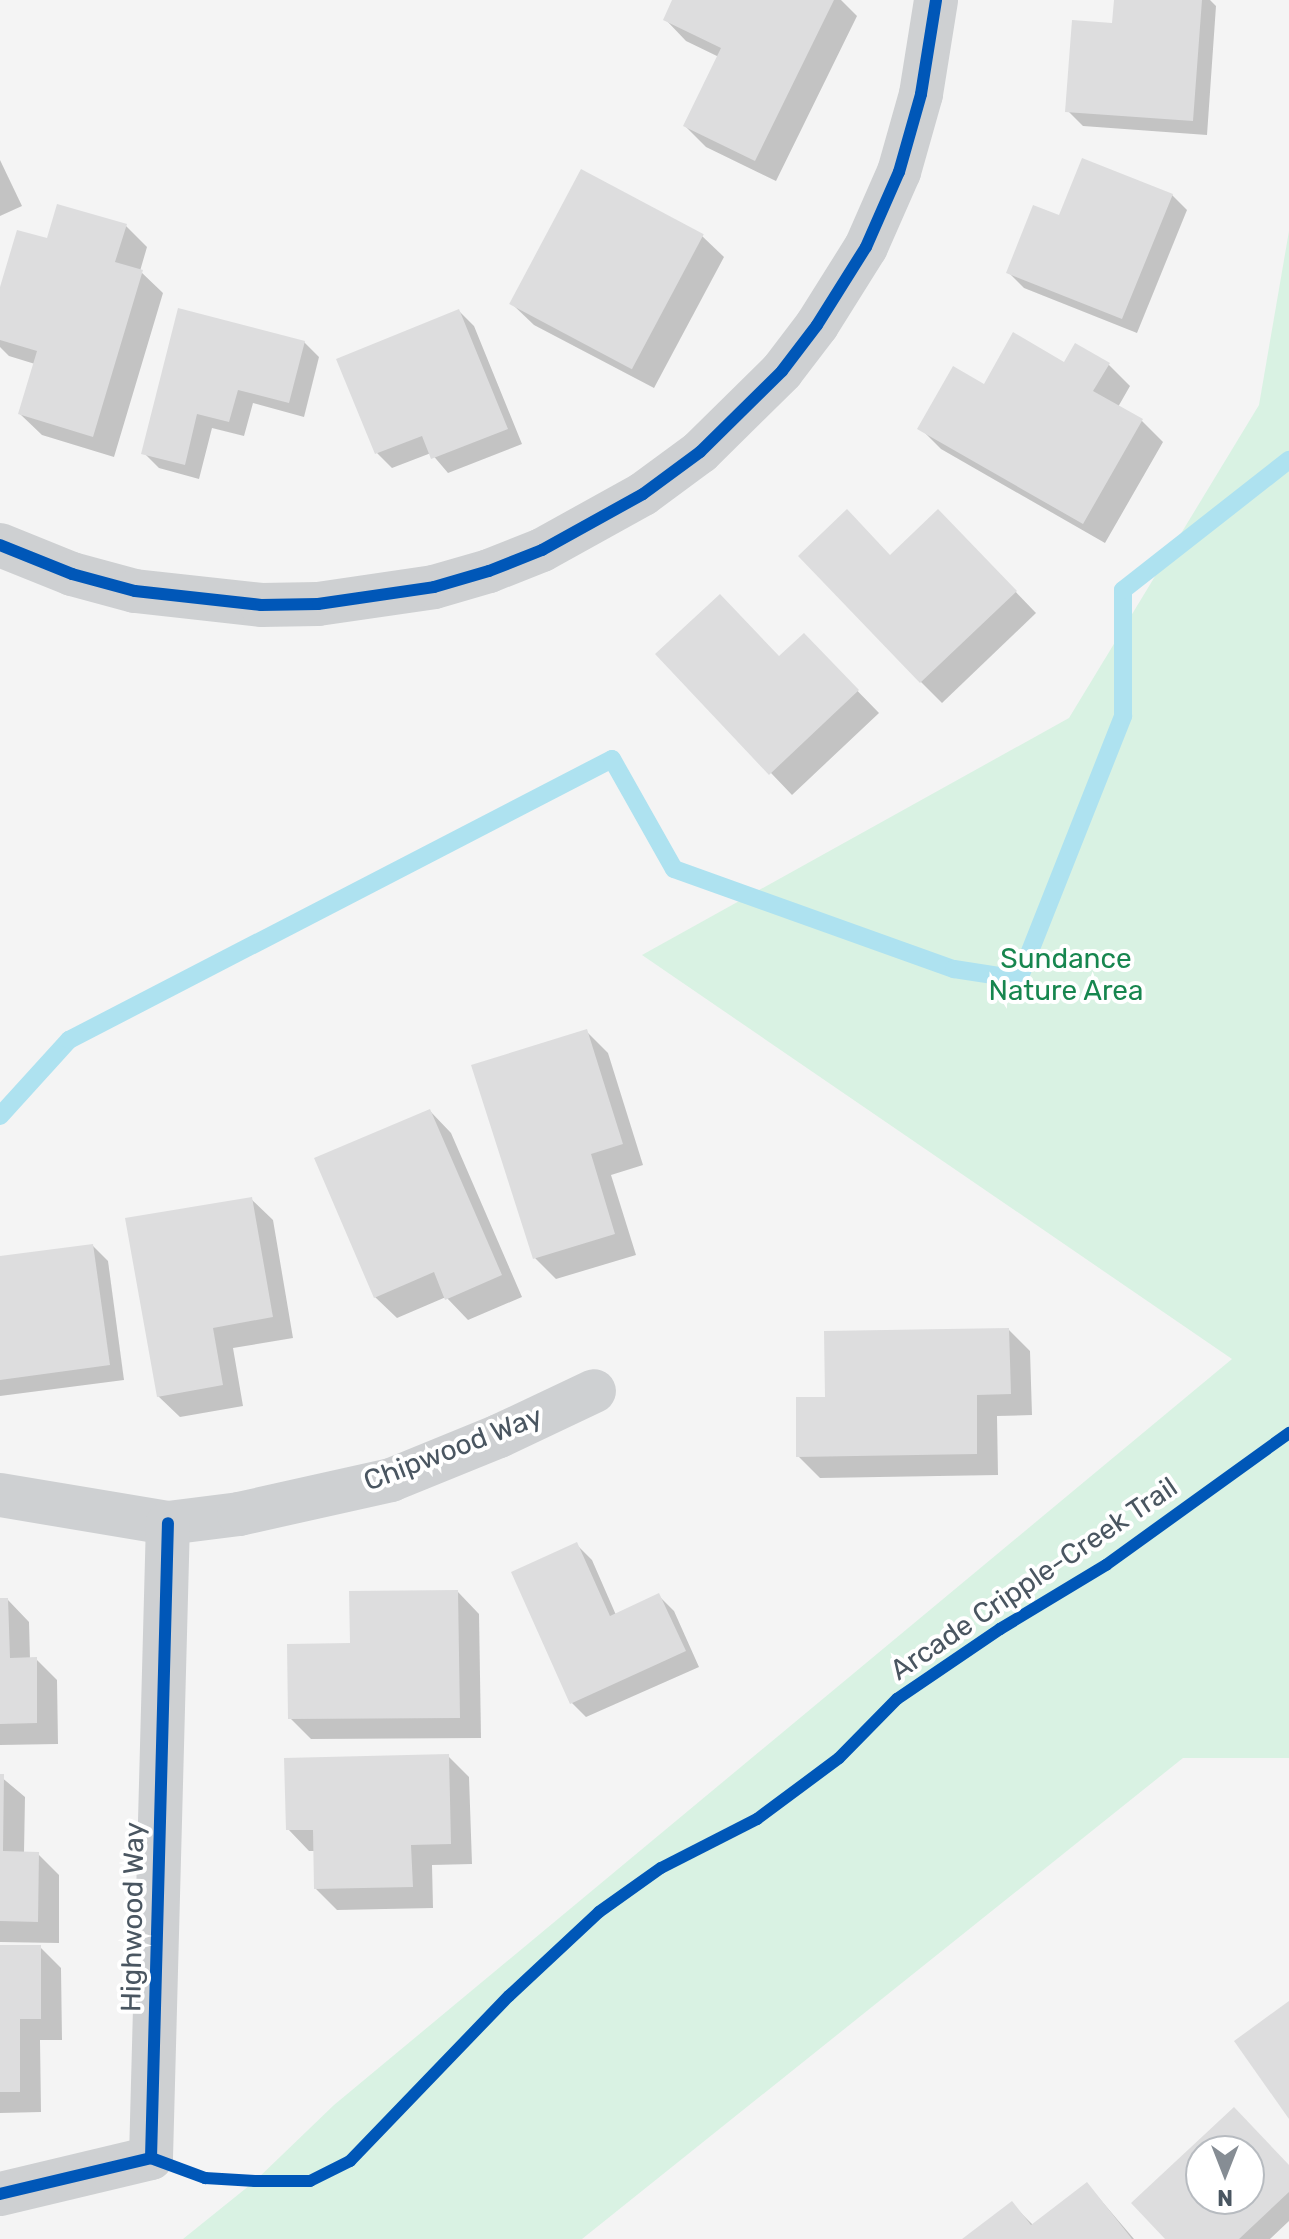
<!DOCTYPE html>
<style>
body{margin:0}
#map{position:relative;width:1289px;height:2239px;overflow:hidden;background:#f4f4f4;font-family:Rubik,sans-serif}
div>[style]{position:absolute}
.green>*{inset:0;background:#d9f2e3}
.shadow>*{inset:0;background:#0003}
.stream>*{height:18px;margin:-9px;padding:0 9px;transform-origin:9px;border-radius:9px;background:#aee2f0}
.building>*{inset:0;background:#ddddde;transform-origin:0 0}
.minor>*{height:44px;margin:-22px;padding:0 22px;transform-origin:22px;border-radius:22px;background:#ced0d2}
.cycleway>*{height:12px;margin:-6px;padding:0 6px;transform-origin:6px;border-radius:6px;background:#0057b8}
span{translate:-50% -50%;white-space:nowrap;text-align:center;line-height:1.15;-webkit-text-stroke:8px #fff;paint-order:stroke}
.park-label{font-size:28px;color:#17864f}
.street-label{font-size:28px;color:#4a5661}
.north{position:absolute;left:1185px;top:2135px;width:80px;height:80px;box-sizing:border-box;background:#fff;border:2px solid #b7bbc0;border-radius:50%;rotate:180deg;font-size:22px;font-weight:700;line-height:32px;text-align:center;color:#4a5661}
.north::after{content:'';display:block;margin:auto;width:28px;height:36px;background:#868d94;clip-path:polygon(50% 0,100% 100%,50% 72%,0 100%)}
</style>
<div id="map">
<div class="green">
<div style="clip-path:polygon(1289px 231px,1289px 1758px,1183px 1758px,582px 2239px,183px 2239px,255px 2181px,334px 2105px,1232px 1359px,642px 955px,1069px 718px,1259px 405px)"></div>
</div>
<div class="shadow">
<div style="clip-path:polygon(675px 0,841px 0,857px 16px,776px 181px,706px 147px,685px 126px,719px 57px,686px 41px,665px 19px)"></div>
<div style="clip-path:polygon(1116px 0,1210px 0,1216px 6px,1207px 135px,1083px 126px,1068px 111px,1114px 25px)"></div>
<div style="clip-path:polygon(0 160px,22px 206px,0 216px)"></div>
<div style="clip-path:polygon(1172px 195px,1187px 210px,1137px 333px,1024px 288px,1009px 273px,1060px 218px)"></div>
<div style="clip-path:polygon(126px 226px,147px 247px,140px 271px,163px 293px,114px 457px,42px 435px,20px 414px,35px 364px,9px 356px,0 347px,0 294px,48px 241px)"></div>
<div style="clip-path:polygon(702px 236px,724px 257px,654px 388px,534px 325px,512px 304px)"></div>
<div style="clip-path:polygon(180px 310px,304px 342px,319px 357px,304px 417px,253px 403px,244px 436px,212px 428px,199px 479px,159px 468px,144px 453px)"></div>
<div style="clip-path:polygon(459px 311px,474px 326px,522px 444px,448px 473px,431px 453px,392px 468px,377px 453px)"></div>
<div style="clip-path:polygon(1076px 345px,1109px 365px,1130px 386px,1118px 407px,1142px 421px,1163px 442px,1105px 543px,941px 449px,920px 428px,985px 386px,1065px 365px)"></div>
<div style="clip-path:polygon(959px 533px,1036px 613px,942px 703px,921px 682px,891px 557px)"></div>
<div style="clip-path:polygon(804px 636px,879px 713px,792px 795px,658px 654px,779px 659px)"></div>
<div style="clip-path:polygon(587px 1032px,608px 1053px,643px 1165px,611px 1175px,636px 1255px,556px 1279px,535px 1258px)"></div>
<div style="clip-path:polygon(430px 1111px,451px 1133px,522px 1297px,468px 1320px,446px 1297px,397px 1318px,375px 1297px)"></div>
<div style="clip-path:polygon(251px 1199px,273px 1220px,293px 1338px,233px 1348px,243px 1406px,180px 1417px,158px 1396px)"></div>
<div style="clip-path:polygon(93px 1246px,108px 1261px,124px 1380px,0 1396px,0 1258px)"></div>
<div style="clip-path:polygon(1009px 1330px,1030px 1351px,1032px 1415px,997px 1416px,998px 1475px,820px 1478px,798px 1456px,827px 1399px)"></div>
<div style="clip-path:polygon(577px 1545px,592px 1560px,616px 1615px,659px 1596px,674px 1611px,699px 1667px,586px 1717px,571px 1702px)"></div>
<div style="clip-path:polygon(458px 1592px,479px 1614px,481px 1738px,311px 1739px,290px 1718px,352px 1645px)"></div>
<div style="clip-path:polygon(0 1600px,8px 1600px,29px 1622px,30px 1659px,36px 1659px,57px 1680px,58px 1744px,0 1745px)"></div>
<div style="clip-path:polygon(448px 1756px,469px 1777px,472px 1864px,432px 1865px,433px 1908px,337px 1910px,316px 1889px,315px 1851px,309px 1851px,288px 1829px)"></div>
<div style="clip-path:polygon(0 1776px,25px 1797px,24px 1853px,38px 1854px,59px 1875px,59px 1943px,0 1942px)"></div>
<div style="clip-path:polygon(0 1947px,40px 1947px,61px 1968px,62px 2040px,40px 2040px,41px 2112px,0 2113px)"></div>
<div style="clip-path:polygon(evenodd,1234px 2110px,1289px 2168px,1289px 2221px,1270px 2239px,1168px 2239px,1134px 2203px,1234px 2110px,1201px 2151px,1249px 2151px,1249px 2199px,1201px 2199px,1201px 2151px)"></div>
<div style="clip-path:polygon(1087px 2184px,1134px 2239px,965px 2239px,1012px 2204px,1033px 2225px)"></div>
</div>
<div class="stream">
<div style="left:0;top:1116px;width:103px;rotate:-47.8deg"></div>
<div style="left:69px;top:1040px;width:611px;rotate:-27.36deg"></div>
<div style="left:612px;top:759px;width:126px;rotate:60.6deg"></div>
<div style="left:674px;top:869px;width:297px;rotate:19.7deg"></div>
<div style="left:954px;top:969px;width:66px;rotate:8.7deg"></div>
<div style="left:1019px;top:979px;width:283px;rotate:-68.4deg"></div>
<div style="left:1123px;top:716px;width:126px;rotate:-90deg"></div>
<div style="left:1123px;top:590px;width:211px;rotate:-38.1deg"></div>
</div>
<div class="building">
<div style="clip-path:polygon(672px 0,834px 0,755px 161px,683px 126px,721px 48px,663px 20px)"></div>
<div style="clip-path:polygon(1114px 0,1202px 0,1193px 121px,1065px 112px,1072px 20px,1112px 23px)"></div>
<div style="clip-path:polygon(1082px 158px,1173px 194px,1122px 319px,1006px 273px,1033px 205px,1059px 215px)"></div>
<div style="left:581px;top:169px;width:139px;height:153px;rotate:28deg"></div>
<div style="clip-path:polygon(57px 204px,127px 224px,115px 262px,143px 270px,93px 437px,18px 414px,37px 351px,0 340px,0 287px,17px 230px,47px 238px)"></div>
<div style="clip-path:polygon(178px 308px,305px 341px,289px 403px,238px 390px,229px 422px,197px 414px,185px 465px,141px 454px)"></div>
<div style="clip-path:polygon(459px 309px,508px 429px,431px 459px,422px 436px,375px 454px,336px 359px)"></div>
<div style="clip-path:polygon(1013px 332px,1064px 362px,1075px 343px,1110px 363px,1093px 391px,1143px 419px,1083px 524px,917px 429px,953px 366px,984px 384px)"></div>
<div style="clip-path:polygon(847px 509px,890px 555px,938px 509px,1017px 591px,920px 683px,798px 556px)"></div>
<div style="clip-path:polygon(720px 594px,779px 656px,804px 633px,859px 690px,769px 775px,655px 654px)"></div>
<div style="clip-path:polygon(587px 1029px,623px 1144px,591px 1154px,615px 1234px,533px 1259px,471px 1065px)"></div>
<div style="clip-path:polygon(430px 1109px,502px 1275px,445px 1300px,434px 1272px,374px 1298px,314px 1158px)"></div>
<div style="clip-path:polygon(252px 1197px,273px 1317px,213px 1328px,223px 1385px,157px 1397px,125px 1218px)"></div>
<div style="clip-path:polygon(93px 1244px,110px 1365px,0 1380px,0 1256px)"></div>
<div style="clip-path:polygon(1009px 1328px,1011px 1394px,977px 1395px,977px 1454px,796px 1457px,796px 1397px,825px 1397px,824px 1331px)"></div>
<div style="clip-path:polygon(577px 1542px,610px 1616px,659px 1593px,686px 1651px,570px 1704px,511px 1572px)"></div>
<div style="clip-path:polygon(458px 1590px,460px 1718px,288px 1719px,287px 1644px,350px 1643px,349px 1591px)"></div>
<div style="clip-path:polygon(0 1598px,8px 1598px,10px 1658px,37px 1657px,37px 1723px,0 1724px)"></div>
<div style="clip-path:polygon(449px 1754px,451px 1844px,411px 1845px,413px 1887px,314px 1889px,313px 1830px,286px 1830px,284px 1758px)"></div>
<div style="clip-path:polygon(0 1774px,4px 1774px,3px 1851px,39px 1852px,38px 1922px,0 1921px)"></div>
<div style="clip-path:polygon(0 1945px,41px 1945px,41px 2019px,20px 2019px,20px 2092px,0 2092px)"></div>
<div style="clip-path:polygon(1289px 2001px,1289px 2119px,1234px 2041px)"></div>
<div style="clip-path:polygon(evenodd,1234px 2107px,1289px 2165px,1289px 2192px,1239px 2239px,1165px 2239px,1131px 2203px,1234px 2107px,1201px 2151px,1249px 2151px,1249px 2199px,1201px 2199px,1201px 2151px)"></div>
<div style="clip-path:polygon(1087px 2182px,1132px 2239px,962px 2239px,1012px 2201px,1031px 2225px)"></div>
</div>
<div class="minor">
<div style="left:0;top:545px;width:78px;rotate:21.9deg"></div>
<div style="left:72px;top:574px;width:65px;rotate:15.1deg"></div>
<div style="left:135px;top:591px;width:127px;rotate:6.3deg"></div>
<div style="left:261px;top:605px;width:57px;rotate:-1deg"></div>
<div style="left:318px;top:604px;width:117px;rotate:-8.3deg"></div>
<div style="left:434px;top:587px;width:57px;rotate:-16.2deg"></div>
<div style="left:489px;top:571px;width:57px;rotate:-21.6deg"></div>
<div style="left:542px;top:550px;width:115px;rotate:-29deg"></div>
<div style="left:643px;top:494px;width:71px;rotate:-36.4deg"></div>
<div style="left:700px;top:452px;width:115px;rotate:-44.6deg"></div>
<div style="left:782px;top:371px;width:58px;rotate:-52.7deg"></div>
<div style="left:817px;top:325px;width:92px;rotate:-57.9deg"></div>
<div style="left:866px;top:247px;width:82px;rotate:-66.3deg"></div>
<div style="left:899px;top:172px;width:81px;rotate:-74.2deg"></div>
<div style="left:921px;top:94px;width:95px;rotate:-80.9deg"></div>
<div style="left:0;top:1495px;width:170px;rotate:9.5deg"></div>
<div style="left:168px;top:1523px;width:72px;rotate:-7.2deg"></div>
<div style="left:239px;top:1514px;width:156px;rotate:-12.6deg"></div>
<div style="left:391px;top:1480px;width:117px;rotate:-22.2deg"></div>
<div style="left:499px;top:1436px;width:105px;rotate:-25.3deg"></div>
<div style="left:0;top:2194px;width:155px;rotate:-13.4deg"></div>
<div style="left:151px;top:2158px;width:635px;rotate:-88.47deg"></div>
</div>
<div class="cycleway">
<div style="left:0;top:545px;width:78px;rotate:21.9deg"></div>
<div style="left:72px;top:574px;width:65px;rotate:15.1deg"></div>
<div style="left:135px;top:591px;width:127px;rotate:6.3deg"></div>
<div style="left:261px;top:605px;width:57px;rotate:-1deg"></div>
<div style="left:318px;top:604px;width:117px;rotate:-8.3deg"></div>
<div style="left:434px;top:587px;width:57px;rotate:-16.2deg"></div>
<div style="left:489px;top:571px;width:57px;rotate:-21.6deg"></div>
<div style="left:542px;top:550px;width:115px;rotate:-29deg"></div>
<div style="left:643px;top:494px;width:71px;rotate:-36.4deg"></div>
<div style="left:700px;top:452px;width:115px;rotate:-44.6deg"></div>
<div style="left:782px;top:371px;width:58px;rotate:-52.7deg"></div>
<div style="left:817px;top:325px;width:92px;rotate:-57.9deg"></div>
<div style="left:866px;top:247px;width:82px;rotate:-66.3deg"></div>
<div style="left:899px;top:172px;width:81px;rotate:-74.2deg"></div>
<div style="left:921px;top:94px;width:95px;rotate:-80.9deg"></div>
<div style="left:151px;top:2158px;width:58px;rotate:20.3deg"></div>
<div style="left:205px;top:2178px;width:50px;rotate:3.4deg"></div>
<div style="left:255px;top:2181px;width:55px"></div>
<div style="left:310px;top:2181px;width:45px;rotate:-26.6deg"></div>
<div style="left:350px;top:2161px;width:229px;rotate:-46.1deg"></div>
<div style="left:509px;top:1996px;width:123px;rotate:-43deg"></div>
<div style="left:599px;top:1912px;width:76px;rotate:-35.4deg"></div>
<div style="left:661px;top:1868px;width:108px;rotate:-27deg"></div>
<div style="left:757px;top:1819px;width:102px;rotate:-36.6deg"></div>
<div style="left:839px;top:1758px;width:83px;rotate:-45.5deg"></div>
<div style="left:897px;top:1699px;width:125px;rotate:-34.2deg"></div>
<div style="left:1000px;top:1629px;width:124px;rotate:-31.1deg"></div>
<div style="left:1106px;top:1565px;width:226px;rotate:-35.8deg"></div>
<div style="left:0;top:2194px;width:155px;rotate:-13.4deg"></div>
<div style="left:151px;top:2158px;width:635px;rotate:-88.47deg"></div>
</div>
<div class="park-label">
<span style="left:1066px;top:975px">Sundance<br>Nature Area</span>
</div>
<div class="street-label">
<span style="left:453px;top:1449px;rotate:-21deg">Chipwood Way</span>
<span style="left:1034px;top:1579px;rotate:-34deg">Arcade Cripple-Creek Trail</span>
<span style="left:133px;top:1917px;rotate:-89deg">Highwood Way</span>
</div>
<div class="north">N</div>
</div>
